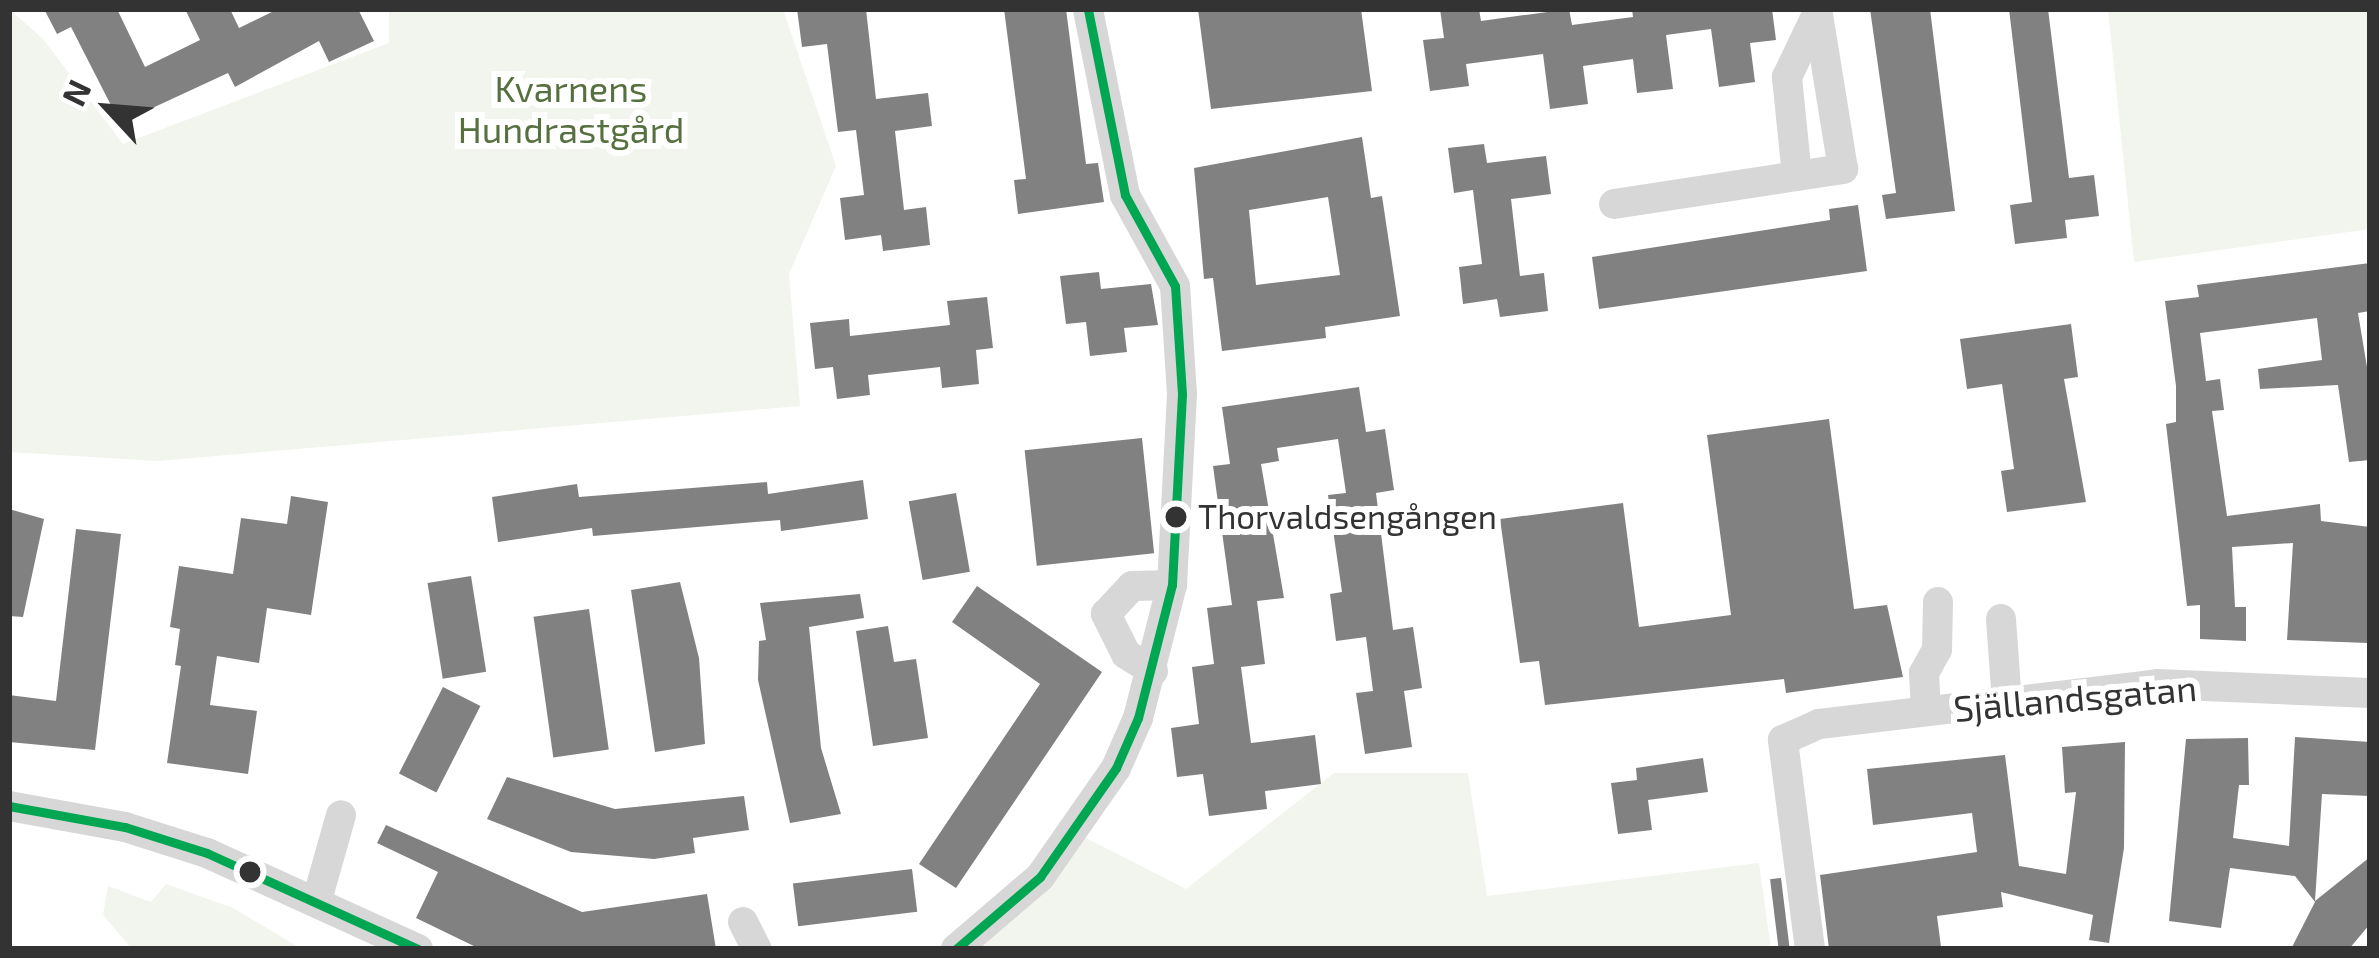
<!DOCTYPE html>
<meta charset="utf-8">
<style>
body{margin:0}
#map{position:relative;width:2379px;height:958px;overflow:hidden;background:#fff;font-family:"Exo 2",sans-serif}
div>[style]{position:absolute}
.green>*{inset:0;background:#f1f5ed}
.building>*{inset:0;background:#818181;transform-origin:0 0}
.minor>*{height:30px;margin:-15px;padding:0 15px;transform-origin:15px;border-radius:15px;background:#d7d7d7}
.bus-1>*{height:9px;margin:-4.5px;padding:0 4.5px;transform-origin:4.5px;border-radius:4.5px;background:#00a651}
.dots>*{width:33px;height:33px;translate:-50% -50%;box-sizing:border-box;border:6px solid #fff;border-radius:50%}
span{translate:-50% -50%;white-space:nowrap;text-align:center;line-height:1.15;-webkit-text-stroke:12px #fff;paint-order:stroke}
.bus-label{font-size:33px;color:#333}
.left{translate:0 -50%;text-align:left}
.park-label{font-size:36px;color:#56703f}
.street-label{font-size:36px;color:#333}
.frame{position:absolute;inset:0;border:12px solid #333;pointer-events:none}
.north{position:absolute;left:48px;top:48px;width:120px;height:120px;-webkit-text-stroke:9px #fff;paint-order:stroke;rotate:296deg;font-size:33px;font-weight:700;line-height:48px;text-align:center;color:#333}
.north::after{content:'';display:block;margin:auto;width:42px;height:54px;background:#333;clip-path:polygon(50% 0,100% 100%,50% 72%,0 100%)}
</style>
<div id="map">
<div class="green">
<div style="clip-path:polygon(9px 9px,43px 39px,123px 144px,389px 43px,389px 9px,783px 9px,836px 166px,789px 274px,800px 406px,158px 461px,9px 452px)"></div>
<div style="clip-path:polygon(2108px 9px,2370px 9px,2370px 229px,2134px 262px)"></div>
<div style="clip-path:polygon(1334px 773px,1468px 773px,1487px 896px,1759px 863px,1771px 949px,974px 949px,1086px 838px,1186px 889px)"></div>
<div style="clip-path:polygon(166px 884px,233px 908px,302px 949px,132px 949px,103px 915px,108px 886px,151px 902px)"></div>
</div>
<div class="building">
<div style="clip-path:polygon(44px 9px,117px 9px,145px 67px,200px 40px,185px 9px,230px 9px,239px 28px,278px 9px,358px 9px,374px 41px,329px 62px,319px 41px,235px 87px,228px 73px,120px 123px,71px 27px,57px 34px)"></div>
<div style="clip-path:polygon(797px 9px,866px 9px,876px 99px,928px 93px,932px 126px,895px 131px,904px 210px,926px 207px,930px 245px,883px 251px,881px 235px,845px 240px,840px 198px,864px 195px,856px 130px,838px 132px,827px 44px,802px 47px)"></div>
<div style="clip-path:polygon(1004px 9px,1066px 9px,1086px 164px,1098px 163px,1104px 202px,1018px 214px,1014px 180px,1026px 179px)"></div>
<div style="clip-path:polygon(1198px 9px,1361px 9px,1372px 91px,1211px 109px)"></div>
<div style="clip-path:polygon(1440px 9px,1479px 9px,1481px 21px,1569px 9px,1572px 25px,1633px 17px,1632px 9px,1772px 9px,1776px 40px,1750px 43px,1755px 82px,1719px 87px,1711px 29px,1666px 35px,1673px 89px,1637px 93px,1633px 59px,1583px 66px,1588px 104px,1550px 109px,1543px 54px,1466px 64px,1469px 86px,1430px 91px,1423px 40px,1444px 38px)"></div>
<div style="clip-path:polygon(1870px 9px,1930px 9px,1955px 211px,1886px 219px,1882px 195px,1896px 193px)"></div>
<div style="clip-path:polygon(2009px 9px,2048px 9px,2069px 178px,2094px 175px,2099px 216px,2065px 220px,2067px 238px,2015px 244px,2010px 205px,2032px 202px)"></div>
<div style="clip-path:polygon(evenodd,1362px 137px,1371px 198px,1382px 196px,1400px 316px,1325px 327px,1326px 338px,1222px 351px,1213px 278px,1204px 279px,1194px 168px,1362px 137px,1328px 197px,1340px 275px,1256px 285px,1249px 210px,1328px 197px)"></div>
<div style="clip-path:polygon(1484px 144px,1487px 163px,1546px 156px,1551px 194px,1511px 199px,1520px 276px,1544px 273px,1548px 311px,1500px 317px,1497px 299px,1463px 304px,1459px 267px,1482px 264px,1473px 190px,1454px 193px,1448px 148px)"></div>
<div style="clip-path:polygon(1858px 205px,1867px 271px,1599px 309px,1592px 257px,1830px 220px,1829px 209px)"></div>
<div style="clip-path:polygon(2370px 263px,2370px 311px,2358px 313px,2370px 385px,2370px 460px,2349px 462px,2338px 385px,2260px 389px,2258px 369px,2322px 360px,2317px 318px,2200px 333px,2206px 381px,2220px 379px,2224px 410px,2212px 411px,2227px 516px,2320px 504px,2321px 521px,2370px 527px,2368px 643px,2287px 640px,2293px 543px,2232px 547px,2235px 607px,2246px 607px,2246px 641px,2200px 639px,2200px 605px,2187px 606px,2166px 424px,2176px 422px,2176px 386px,2165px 301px,2199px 297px,2197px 285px)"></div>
<div style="clip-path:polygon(1099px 272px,1101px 289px,1151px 284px,1158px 325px,1124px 328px,1127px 352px,1090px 356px,1086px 322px,1066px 324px,1060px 276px)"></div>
<div style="clip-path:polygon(987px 297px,993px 348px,976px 350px,979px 384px,942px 388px,940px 367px,868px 375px,870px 395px,837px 399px,833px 367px,815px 369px,810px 323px,849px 319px,850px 336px,950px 325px,947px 301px)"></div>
<div style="clip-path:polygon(2071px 324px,2078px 377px,2064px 379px,2086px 502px,2007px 512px,2001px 471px,2014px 469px,2002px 384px,1967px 389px,1960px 339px)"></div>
<div style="clip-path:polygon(1359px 387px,1366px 432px,1385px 429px,1394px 490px,1376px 493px,1393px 630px,1413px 627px,1422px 688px,1404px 691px,1412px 747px,1365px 754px,1356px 693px,1373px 691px,1366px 637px,1336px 641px,1330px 594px,1342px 592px,1328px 495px,1346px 493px,1338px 439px,1277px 448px,1279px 461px,1261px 464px,1284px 598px,1257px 601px,1265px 664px,1241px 667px,1251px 743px,1315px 735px,1321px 784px,1265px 791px,1267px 809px,1209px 816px,1203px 774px,1177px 777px,1171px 728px,1199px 724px,1192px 667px,1214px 664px,1207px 608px,1232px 605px,1213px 466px,1230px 464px,1222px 407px)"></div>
<div style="clip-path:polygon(1829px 419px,1854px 609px,1887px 605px,1903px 677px,1786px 693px,1784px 679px,1545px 705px,1539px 661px,1520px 663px,1500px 519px,1623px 503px,1639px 627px,1731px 615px,1707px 435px)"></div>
<div style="left:1142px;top:438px;width:116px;height:118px;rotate:84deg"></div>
<div style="clip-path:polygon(863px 480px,868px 519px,781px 531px,780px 520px,593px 536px,592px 528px,498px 542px,492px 497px,577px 484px,579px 497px,767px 482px,768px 494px)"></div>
<div style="left:956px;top:493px;width:80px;height:48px;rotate:80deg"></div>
<div style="clip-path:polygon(291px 496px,328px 502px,311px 615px,267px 608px,259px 663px,217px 656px,210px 705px,257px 711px,248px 774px,167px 763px,181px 666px,175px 665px,180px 629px,170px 627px,179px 566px,233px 574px,241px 518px,287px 524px)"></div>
<div style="clip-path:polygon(9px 509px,44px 519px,23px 617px,9px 616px)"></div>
<div style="clip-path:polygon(76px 529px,121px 534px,95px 750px,9px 742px,9px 695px,56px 701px)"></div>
<div style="left:471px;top:576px;width:97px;height:44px;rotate:81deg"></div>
<div style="clip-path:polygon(680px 582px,699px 658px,705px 744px,655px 752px,631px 590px)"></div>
<div style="clip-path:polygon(977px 586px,1102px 672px,956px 888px,919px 864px,1040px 684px,952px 622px)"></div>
<div style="clip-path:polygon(860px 594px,864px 618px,809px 627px,821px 748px,841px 814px,790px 823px,758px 680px,759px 641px,766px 640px,760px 603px)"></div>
<div style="left:589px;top:609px;width:142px;height:56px;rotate:82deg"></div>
<div style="clip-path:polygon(888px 626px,894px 662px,916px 659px,928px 738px,873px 746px,856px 631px)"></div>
<div style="left:443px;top:687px;width:42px;height:97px;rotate:27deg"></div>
<div style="clip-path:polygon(2295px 737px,2370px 742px,2370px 796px,2322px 794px,2315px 901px,2370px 857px,2370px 924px,2349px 949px,2291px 949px,2315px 902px,2295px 876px,2230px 868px,2221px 928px,2169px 921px,2186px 739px,2248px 738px,2249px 785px,2239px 785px,2233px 838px,2289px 846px)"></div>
<div style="clip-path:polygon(2125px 742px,2124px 848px,2109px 943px,2089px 940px,2093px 915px,2001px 892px,2003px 907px,1937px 916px,1941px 947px,1829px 949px,1820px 875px,1977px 852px,1972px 813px,1873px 825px,1867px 769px,2005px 755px,2019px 866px,2066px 874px,2076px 792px,2065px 793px,2062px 747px)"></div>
<div style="clip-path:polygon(1703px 758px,1708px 792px,1648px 800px,1652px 830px,1618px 834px,1611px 783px,1637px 780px,1636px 768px)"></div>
<div style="clip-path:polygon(507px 777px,615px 809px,744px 796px,749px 830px,693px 838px,695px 853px,654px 859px,571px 852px,487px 819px)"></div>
<div style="clip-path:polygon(386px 825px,582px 912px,707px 894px,716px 949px,480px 949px,416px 918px,438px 872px,377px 843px)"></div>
<div style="left:912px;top:869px;width:43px;height:120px;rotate:83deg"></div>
<div style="left:1781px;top:878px;width:72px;height:11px;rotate:83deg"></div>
</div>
<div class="minor">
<div style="left:1797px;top:176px;width:100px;rotate:-95.8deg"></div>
<div style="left:1787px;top:77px;width:70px;rotate:-64.5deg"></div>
<div style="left:1614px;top:204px;width:232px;rotate:-8.7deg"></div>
<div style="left:1843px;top:169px;width:162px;rotate:-99.2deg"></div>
<div style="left:2001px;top:619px;width:83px;rotate:85.9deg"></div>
<div style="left:1153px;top:671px;width:32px;rotate:-148deg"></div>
<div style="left:1126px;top:654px;width:45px;rotate:-116.6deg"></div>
<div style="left:1106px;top:614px;width:38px;rotate:-47deg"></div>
<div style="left:1132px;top:586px;width:40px;rotate:-1.4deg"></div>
<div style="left:1926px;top:711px;width:38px;rotate:-93deg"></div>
<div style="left:1924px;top:673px;width:26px;rotate:-61deg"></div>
<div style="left:1937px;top:650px;width:48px;rotate:-88.8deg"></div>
<div style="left:9px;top:806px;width:118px;rotate:10.3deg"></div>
<div style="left:125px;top:827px;width:86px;rotate:17.6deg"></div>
<div style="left:207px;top:853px;width:232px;rotate:24.5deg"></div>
<div style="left:317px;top:900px;width:88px;rotate:-74.2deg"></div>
<div style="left:743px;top:922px;width:30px;rotate:63deg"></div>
<div style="left:956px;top:949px;width:111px;rotate:-40.6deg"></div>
<div style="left:1040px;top:877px;width:133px;rotate:-55.1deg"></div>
<div style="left:1116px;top:768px;width:55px;rotate:-66.3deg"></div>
<div style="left:1138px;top:718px;width:137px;rotate:-75.7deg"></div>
<div style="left:1172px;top:585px;width:191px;rotate:-87deg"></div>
<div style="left:1182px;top:394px;width:108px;rotate:-93.7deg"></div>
<div style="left:1175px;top:286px;width:104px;rotate:-118.8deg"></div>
<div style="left:1125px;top:195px;width:190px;rotate:-101.3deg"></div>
<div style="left:1810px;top:949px;width:211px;rotate:-97.4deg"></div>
<div style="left:1783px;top:740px;width:39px;rotate:-24deg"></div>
<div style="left:1819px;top:724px;width:340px;rotate:-6.7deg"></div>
<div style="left:2157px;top:684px;width:213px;rotate:2.4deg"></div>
</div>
<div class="bus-1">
<div style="left:9px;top:806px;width:118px;rotate:10.3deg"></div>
<div style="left:125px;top:827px;width:86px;rotate:17.6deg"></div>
<div style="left:207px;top:853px;width:232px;rotate:24.5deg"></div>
<div style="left:956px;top:949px;width:111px;rotate:-40.6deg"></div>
<div style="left:1040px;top:877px;width:133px;rotate:-55.1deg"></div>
<div style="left:1116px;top:768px;width:55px;rotate:-66.3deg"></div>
<div style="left:1138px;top:718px;width:137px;rotate:-75.7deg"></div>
<div style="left:1172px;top:585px;width:191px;rotate:-87deg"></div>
<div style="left:1182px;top:394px;width:108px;rotate:-93.7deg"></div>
<div style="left:1175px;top:286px;width:104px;rotate:-118.8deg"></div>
<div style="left:1125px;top:195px;width:190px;rotate:-101.3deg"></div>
</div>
<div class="dots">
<div style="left:1176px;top:517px;background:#333"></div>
<div style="left:250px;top:872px;background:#333"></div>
</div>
<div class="bus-label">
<span class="left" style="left:1198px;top:517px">Thorvaldsengången</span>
</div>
<div class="park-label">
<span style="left:571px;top:108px">Kvarnens<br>Hundrastgård</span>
</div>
<div class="street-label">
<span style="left:2075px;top:697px;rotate:-5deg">Själlandsgatan</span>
</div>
<div class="frame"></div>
<div class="north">N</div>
</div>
